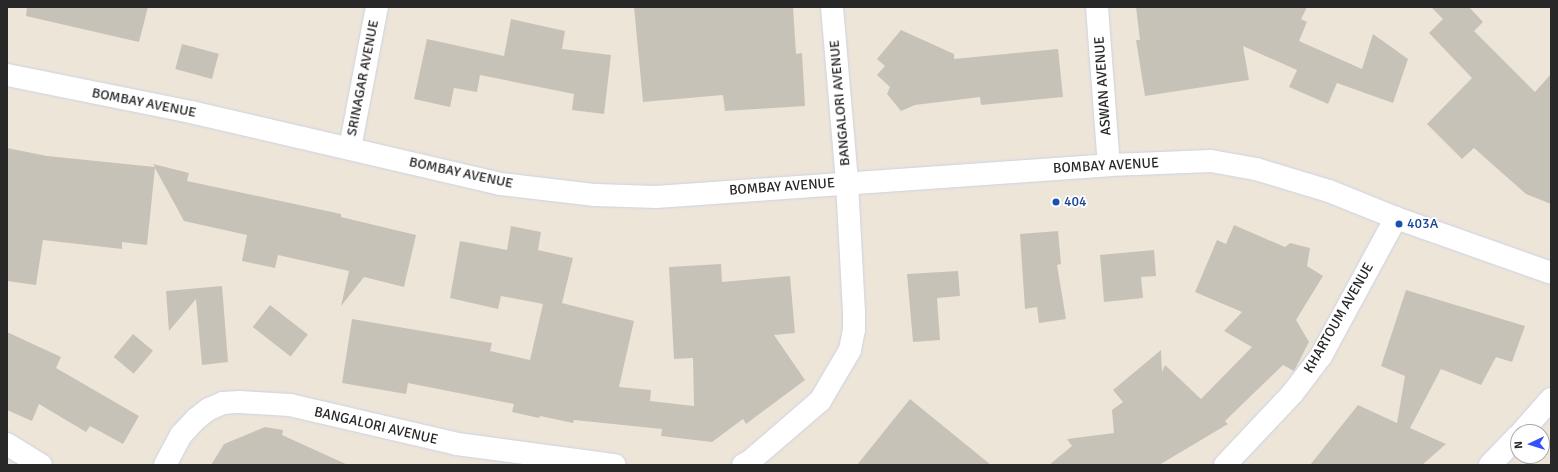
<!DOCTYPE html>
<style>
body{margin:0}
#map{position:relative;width:1558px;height:472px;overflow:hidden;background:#ede5d8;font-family:Signika,sans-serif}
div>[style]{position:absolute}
.building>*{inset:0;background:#c7c2b8;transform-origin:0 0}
.roads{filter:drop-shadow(0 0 1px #cdd1e3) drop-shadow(0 0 1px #cdd1e3)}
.minor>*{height:22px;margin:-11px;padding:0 11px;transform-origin:11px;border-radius:11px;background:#fff}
.dots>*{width:11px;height:11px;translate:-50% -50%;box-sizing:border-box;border:2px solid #fff;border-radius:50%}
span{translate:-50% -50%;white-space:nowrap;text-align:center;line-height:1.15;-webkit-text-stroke:3.5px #fff;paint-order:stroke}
.street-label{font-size:14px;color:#282828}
.transit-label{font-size:14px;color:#164399}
.left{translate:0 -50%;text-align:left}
.frame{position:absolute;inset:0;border:8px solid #282828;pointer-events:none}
.north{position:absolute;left:1510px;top:424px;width:40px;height:40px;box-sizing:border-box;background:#fff;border:1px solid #a9a9a9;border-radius:50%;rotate:266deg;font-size:11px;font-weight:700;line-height:16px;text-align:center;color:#282828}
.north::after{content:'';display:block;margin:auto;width:14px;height:18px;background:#3350ff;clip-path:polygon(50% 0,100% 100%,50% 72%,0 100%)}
</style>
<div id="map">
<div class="building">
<div style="clip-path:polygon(27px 7px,148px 7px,139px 42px,26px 16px)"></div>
<div style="clip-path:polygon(634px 7px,793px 7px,796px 54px,802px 53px,805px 106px,725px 111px,723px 95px,643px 102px)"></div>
<div style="clip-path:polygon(1136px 7px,1307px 7px,1301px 19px,1307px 22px,1299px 41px,1362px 69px,1373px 34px,1408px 59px,1393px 103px,1337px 83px,1328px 104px,1289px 87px,1297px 70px,1243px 46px,1249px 80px,1145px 96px,1136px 40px,1140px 40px)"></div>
<div style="clip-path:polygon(1431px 7px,1469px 7px,1483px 22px,1474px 31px,1535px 92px,1551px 74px,1551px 204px,1526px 194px,1474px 148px,1462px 159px,1427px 124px,1472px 78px,1429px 33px,1443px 19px)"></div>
<div style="clip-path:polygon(511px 19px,565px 31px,562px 49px,611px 55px,604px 114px,572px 110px,574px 94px,480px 75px,477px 92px,454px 88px,450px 107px,414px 99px,427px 39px,504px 56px)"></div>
<div style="clip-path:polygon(901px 30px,954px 54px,954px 59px,1058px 49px,1063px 97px,981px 105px,980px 97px,915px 105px,901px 111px,887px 94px,890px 87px,877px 75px,885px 66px,877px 59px)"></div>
<div style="left:182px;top:44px;width:38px;height:26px;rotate:15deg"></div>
<div style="clip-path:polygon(7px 148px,47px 156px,155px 167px,153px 164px,189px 173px,187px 181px,341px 214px,341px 217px,416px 235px,404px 287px,364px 277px,341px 306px,349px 271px,278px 255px,275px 268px,242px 261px,247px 235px,184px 221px,155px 168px,147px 245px,122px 242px,122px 249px,43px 240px,36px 285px,7px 281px)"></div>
<div style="clip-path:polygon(1234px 225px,1285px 247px,1290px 243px,1310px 248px,1307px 266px,1323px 276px,1296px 320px,1309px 342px,1294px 371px,1283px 365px,1225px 421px,1228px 424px,1159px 465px,1049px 465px,1072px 446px,1067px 439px,1114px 433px,1112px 410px,1123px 402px,1113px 390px,1161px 350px,1162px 372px,1165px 365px,1201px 399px,1252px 347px,1224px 331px,1242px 312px,1195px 292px,1217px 240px,1226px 244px)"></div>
<div style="clip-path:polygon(511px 226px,541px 232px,538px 250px,573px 258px,562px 303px,634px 321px,619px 387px,651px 390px,650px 401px,694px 406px,693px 358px,674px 359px,669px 267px,721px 264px,722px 282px,790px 276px,795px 333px,774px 335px,805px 380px,746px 424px,743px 419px,712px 442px,661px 436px,662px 429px,574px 420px,573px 423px,540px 416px,539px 418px,512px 412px,514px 404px,408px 383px,406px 394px,342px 383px,352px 319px,492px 343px,490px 351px,530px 360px,543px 304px,501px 296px,498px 309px,450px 298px,460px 241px,507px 250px)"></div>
<div style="clip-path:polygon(1058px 231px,1061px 264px,1057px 265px,1066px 319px,1039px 323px,1037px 307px,1025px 309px,1020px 234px)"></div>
<div style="clip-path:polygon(1154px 250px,1156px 276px,1141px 277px,1143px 298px,1104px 302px,1100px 255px)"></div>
<div style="clip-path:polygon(958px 271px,960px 296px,937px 298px,940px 340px,913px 342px,907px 274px)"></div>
<div style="clip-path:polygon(222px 286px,228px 362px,202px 365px,196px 299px,169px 331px,166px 291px)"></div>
<div style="clip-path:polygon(1406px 290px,1525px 326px,1512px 362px,1496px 357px,1481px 385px,1441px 369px,1410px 428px,1446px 444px,1422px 465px,1310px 465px,1358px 405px,1397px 423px,1405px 376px,1381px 366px)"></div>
<div style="left:270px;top:305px;width:48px;height:28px;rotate:38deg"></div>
<div style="clip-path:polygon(7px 332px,61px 357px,56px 368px,139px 416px,123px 444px,90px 426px,86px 432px,39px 404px,32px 421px,7px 410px)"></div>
<div style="left:133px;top:334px;width:26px;height:30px;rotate:40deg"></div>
<div style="clip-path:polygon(910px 399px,991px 465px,857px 465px)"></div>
<div style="clip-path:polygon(265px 427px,283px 430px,282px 435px,348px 465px,211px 465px,224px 444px)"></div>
</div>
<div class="roads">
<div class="minor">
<div style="left:1097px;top:7px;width:158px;rotate:85.7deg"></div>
<div style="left:7px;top:75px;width:188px;rotate:11.4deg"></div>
<div style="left:191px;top:112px;width:318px;rotate:13.1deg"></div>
<div style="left:501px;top:184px;width:95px;rotate:6.7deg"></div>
<div style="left:595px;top:195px;width:61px;rotate:1.9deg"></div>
<div style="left:656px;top:197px;width:454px;rotate:-4deg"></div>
<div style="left:1109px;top:165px;width:102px;rotate:-2.2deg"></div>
<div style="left:1211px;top:161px;width:46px;rotate:10.1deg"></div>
<div style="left:1256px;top:169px;width:76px;rotate:16.8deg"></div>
<div style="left:1329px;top:191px;width:72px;rotate:21.9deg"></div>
<div style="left:1396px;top:218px;width:164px;rotate:19.5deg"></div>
<div style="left:350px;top:148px;width:144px;rotate:-79.2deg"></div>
<div style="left:1522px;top:432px;width:44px;rotate:-48.7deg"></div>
<div style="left:7px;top:444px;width:40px;rotate:32deg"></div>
<div style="left:165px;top:465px;width:34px;rotate:-62deg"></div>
<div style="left:181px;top:435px;width:22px;rotate:-47deg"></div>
<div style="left:196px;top:419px;width:16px;rotate:-38deg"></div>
<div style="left:209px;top:409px;width:15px;rotate:-23deg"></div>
<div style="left:223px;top:403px;width:16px;rotate:-4deg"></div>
<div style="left:239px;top:402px;width:51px;rotate:3.4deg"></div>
<div style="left:290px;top:405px;width:171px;rotate:13.1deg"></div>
<div style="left:457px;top:444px;width:159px;rotate:7.6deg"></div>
<div style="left:743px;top:465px;width:7px;rotate:-27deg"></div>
<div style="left:749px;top:462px;width:94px;rotate:-40.7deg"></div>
<div style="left:820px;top:401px;width:59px;rotate:-59.5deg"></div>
<div style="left:850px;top:350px;width:20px;rotate:-79deg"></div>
<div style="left:854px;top:330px;width:18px;rotate:-90deg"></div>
<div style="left:854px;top:312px;width:130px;rotate:-93.1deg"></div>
<div style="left:847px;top:182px;width:176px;rotate:-94.9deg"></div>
<div style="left:1225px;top:465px;width:98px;rotate:-46.7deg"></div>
<div style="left:1292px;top:394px;width:48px;rotate:-52.7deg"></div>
<div style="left:1321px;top:356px;width:157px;rotate:-61.5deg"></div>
<div style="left:1490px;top:465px;width:40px;rotate:-46deg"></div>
</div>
</div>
<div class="dots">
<div style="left:1056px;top:202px;background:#1a4fb4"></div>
<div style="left:1399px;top:224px;background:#1a4fb4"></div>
</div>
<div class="street-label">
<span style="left:363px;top:78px;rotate:-79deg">SRINAGAR AVENUE</span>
<span style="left:1103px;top:86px;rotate:-94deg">ASWAN AVENUE</span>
<span style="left:144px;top:103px;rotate:11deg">BOMBAY AVENUE</span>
<span style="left:840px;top:103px;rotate:-95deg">BANGALORI AVENUE</span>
<span style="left:1106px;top:166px;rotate:-3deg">BOMBAY AVENUE</span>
<span style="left:461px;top:173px;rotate:12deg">BOMBAY AVENUE</span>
<span style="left:782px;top:187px;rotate:-4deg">BOMBAY AVENUE</span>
<span style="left:1339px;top:318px;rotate:-60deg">KHARTOUM AVENUE</span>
<span style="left:376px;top:426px;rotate:13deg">BANGALORI AVENUE</span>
</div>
<div class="transit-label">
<span class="left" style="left:1064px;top:202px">404</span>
<span class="left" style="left:1407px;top:224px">403A</span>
</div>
<div class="frame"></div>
<div class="north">N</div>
</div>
